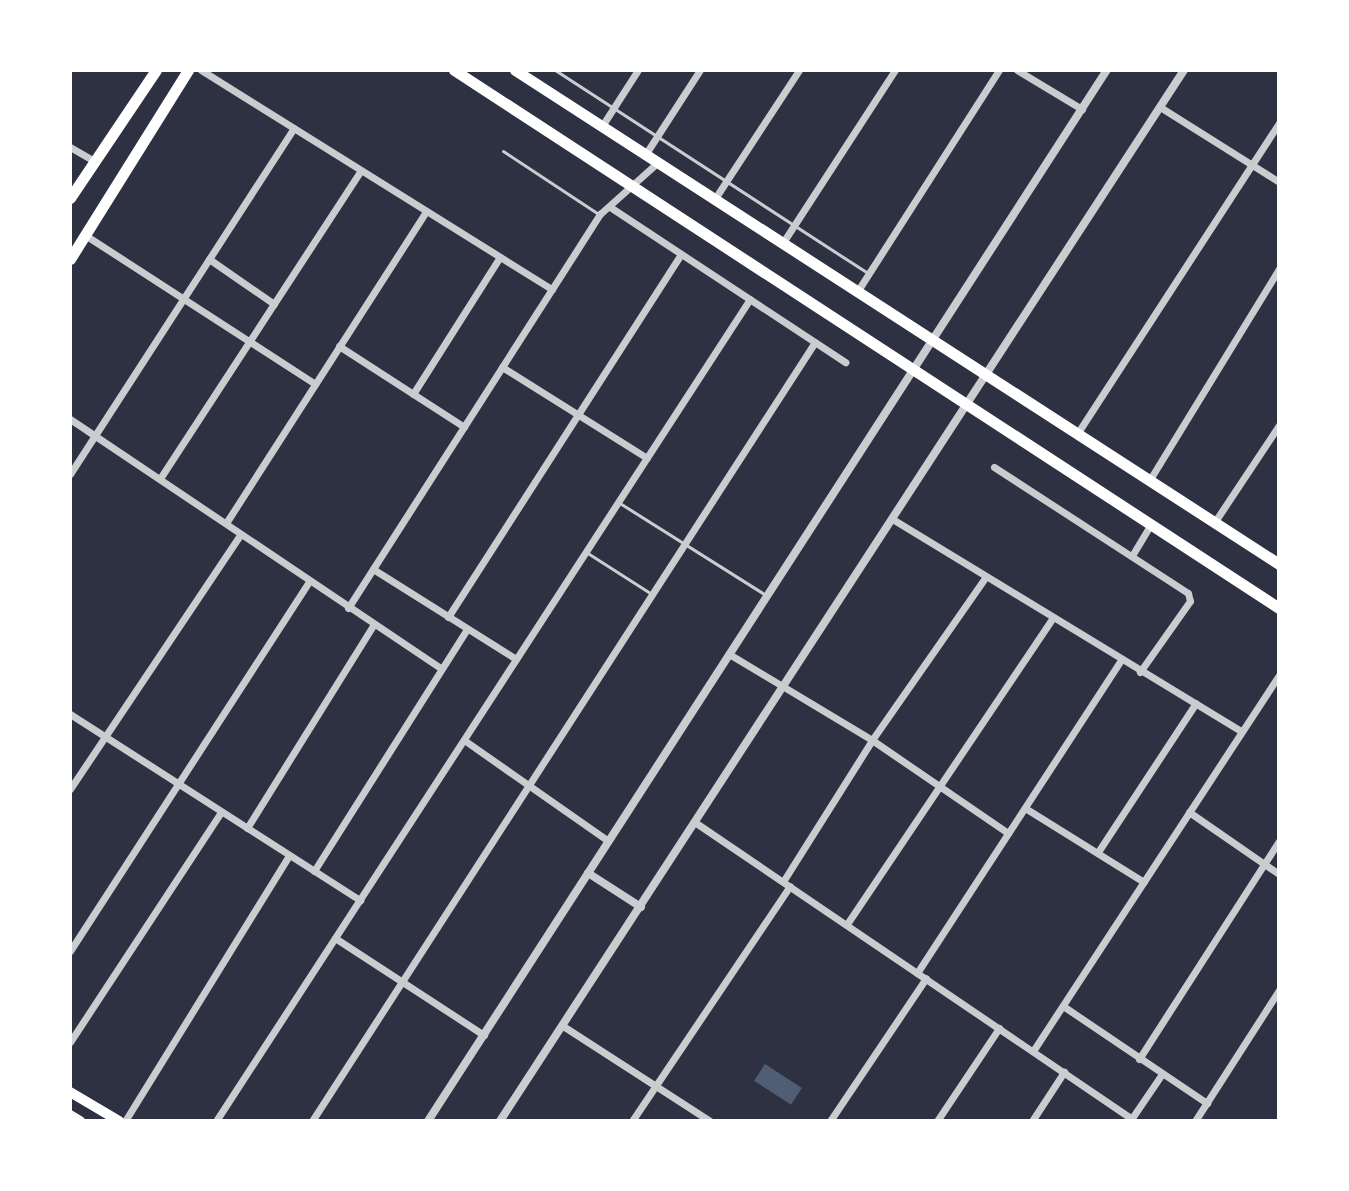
<!DOCTYPE html>
<style>
body{margin:0}
#map{position:relative;width:1349px;height:1191px;overflow:hidden;background:#2d3142;font-family:Inter,sans-serif}
div>[style]{position:absolute}
.water>*{inset:0;background:#4f5d75;transform-origin:0 0}
.service>*{height:3px;margin:-1.5px;padding:0 1.5px;transform-origin:1.5px;border-radius:1.5px;background:#caccd0}
.minor>*{height:7px;margin:-3.5px;padding:0 3.5px;transform-origin:3.5px;border-radius:3.5px;background:#caccd0}
.tertiary>*{height:8px;margin:-4px;padding:0 4px;transform-origin:4px;border-radius:4px;background:#caccd0}
.secondary>*{height:10px;margin:-5px;padding:0 5px;transform-origin:5px;border-radius:5px;background:#fff}
.primary>*{height:11px;margin:-5.5px;padding:0 5.5px;transform-origin:5.5px;border-radius:5.5px;background:#fff}
span{translate:-50% -50%;white-space:nowrap;text-align:center;line-height:1.15;-webkit-text-stroke:8px #fff;paint-order:stroke}
.frame{position:absolute;inset:0;border:72px solid #fff;pointer-events:none}
</style>
<div id="map">
<div class="water">
<div style="left:765px;top:1064px;width:44px;height:20px;rotate:33deg"></div>
</div>
<div class="service">
<div style="left:555px;top:70px;width:372px;rotate:33deg"></div>
<div style="left:503px;top:151px;width:113px;rotate:33.4deg"></div>
<div style="left:618px;top:502px;width:173px;rotate:32.2deg"></div>
<div style="left:586px;top:552px;width:76px;rotate:32.6deg"></div>
</div>
<div class="minor">
<div style="left:201px;top:70px;width:414px;rotate:32deg"></div>
<div style="left:1017px;top:70px;width:76px;rotate:31deg"></div>
<div style="left:1160px;top:107px;width:141px;rotate:32.2deg"></div>
<div style="left:602px;top:126px;width:67px;rotate:-57.3deg"></div>
<div style="left:70px;top:147px;width:28px;rotate:30deg"></div>
<div style="left:645px;top:155px;width:101px;rotate:-57.1deg"></div>
<div style="left:714px;top:200px;width:155px;rotate:-56.8deg"></div>
<div style="left:610px;top:207px;width:282px;rotate:33.4deg"></div>
<div style="left:85px;top:235px;width:274px;rotate:32.9deg"></div>
<div style="left:782px;top:244px;width:207px;rotate:-57deg"></div>
<div style="left:209px;top:259px;width:79px;rotate:34.7deg"></div>
<div style="left:857px;top:292px;width:264px;rotate:-57.4deg"></div>
<div style="left:339px;top:346px;width:149px;rotate:32.9deg"></div>
<div style="left:502px;top:367px;width:171px;rotate:32.1deg"></div>
<div style="left:413px;top:394px;width:162px;rotate:-57.6deg"></div>
<div style="left:70px;top:419px;width:447px;rotate:33.9deg"></div>
<div style="left:1077px;top:434px;width:371px;rotate:-57deg"></div>
<div style="left:994px;top:467px;width:231px;rotate:33deg"></div>
<div style="left:1188px;top:593px;width:8px;rotate:76deg"></div>
<div style="left:1190px;top:601px;width:87px;rotate:125.2deg"></div>
<div style="left:70px;top:474px;width:412px;rotate:-57.1deg"></div>
<div style="left:161px;top:477px;width:366px;rotate:-56.9deg"></div>
<div style="left:1149px;top:481px;width:249px;rotate:-58.5deg"></div>
<div style="left:228px;top:520px;width:367px;rotate:-57.3deg"></div>
<div style="left:894px;top:520px;width:406px;rotate:31.3deg"></div>
<div style="left:1214px;top:523px;width:118px;rotate:-56.4deg"></div>
<div style="left:1133px;top:554px;width:35px;rotate:-59deg"></div>
<div style="left:373px;top:569px;width:169px;rotate:32.2deg"></div>
<div style="left:348px;top:608px;width:468px;rotate:-57.4deg"></div>
<div style="left:600px;top:214px;width:76px;rotate:-41.8deg"></div>
<div style="left:448px;top:617px;width:431px;rotate:-57.3deg"></div>
<div style="left:729px;top:654px;width:167px;rotate:31deg"></div>
<div style="left:872px;top:740px;width:165px;rotate:34.4deg"></div>
<div style="left:70px;top:714px;width:345px;rotate:32.7deg"></div>
<div style="left:464px;top:740px;width:176px;rotate:35deg"></div>
<div style="left:70px;top:789px;width:303px;rotate:-56.2deg"></div>
<div style="left:1025px;top:808px;width:140px;rotate:31.9deg"></div>
<div style="left:1189px;top:812px;width:109px;rotate:34.6deg"></div>
<div style="left:696px;top:823px;width:527px;rotate:34.17deg"></div>
<div style="left:247px;top:828px;width:240px;rotate:-58.1deg"></div>
<div style="left:1098px;top:852px;width:178px;rotate:-56.7deg"></div>
<div style="left:314px;top:871px;width:286px;rotate:-57.7deg"></div>
<div style="left:784px;top:880px;width:165px;rotate:-57.8deg"></div>
<div style="left:872px;top:740px;width:198px;rotate:-55.1deg"></div>
<div style="left:847px;top:924px;width:366px;rotate:-56.1deg"></div>
<div style="left:335px;top:938px;width:178px;rotate:33.1deg"></div>
<div style="left:70px;top:951px;width:440px;rotate:-57.1deg"></div>
<div style="left:917px;top:973px;width:371px;rotate:-56.9deg"></div>
<div style="left:1063px;top:1006px;width:174px;rotate:34deg"></div>
<div style="left:563px;top:1026px;width:175px;rotate:32.9deg"></div>
<div style="left:70px;top:1042px;width:275px;rotate:-56.7deg"></div>
<div style="left:1033px;top:1051px;width:449px;rotate:-56.8deg"></div>
<div style="left:1139px;top:1059px;width:259px;rotate:-57.3deg"></div>
<div style="left:125px;top:1121px;width:312px;rotate:-58.3deg"></div>
<div style="left:216px;top:1121px;width:980px;rotate:-56.99deg"></div>
<div style="left:312px;top:1121px;width:927px;rotate:-57.15deg"></div>
<div style="left:632px;top:1121px;width:283px;rotate:-56.1deg"></div>
<div style="left:830px;top:1121px;width:172px;rotate:-56.1deg"></div>
<div style="left:937px;top:1121px;width:112px;rotate:-56.3deg"></div>
<div style="left:1032px;top:1121px;width:59px;rotate:-56.9deg"></div>
<div style="left:1130px;top:1121px;width:57px;rotate:-55.8deg"></div>
<div style="left:1195px;top:1121px;width:156px;rotate:-57.3deg"></div>
</div>
<div class="tertiary">
<div style="left:588px;top:873px;width:63px;rotate:32.7deg"></div>
<div style="left:428px;top:1121px;width:1251px;rotate:-57.14deg"></div>
<div style="left:500px;top:1121px;width:1254px;rotate:-56.94deg"></div>
</div>
<div class="secondary">
<div style="left:70px;top:1092px;width:57px;rotate:30.6deg"></div>
<div style="left:70px;top:1115px;width:12px;rotate:31deg"></div>
</div>
<div class="primary">
<div style="left:454px;top:70px;width:985px;rotate:33.11deg"></div>
<div style="left:515px;top:70px;width:910px;rotate:32.89deg"></div>
<div style="left:70px;top:198px;width:154px;rotate:-56.1deg"></div>
<div style="left:70px;top:259px;width:223px;rotate:-58deg"></div>
</div>
<div class="frame"></div>
</div>
